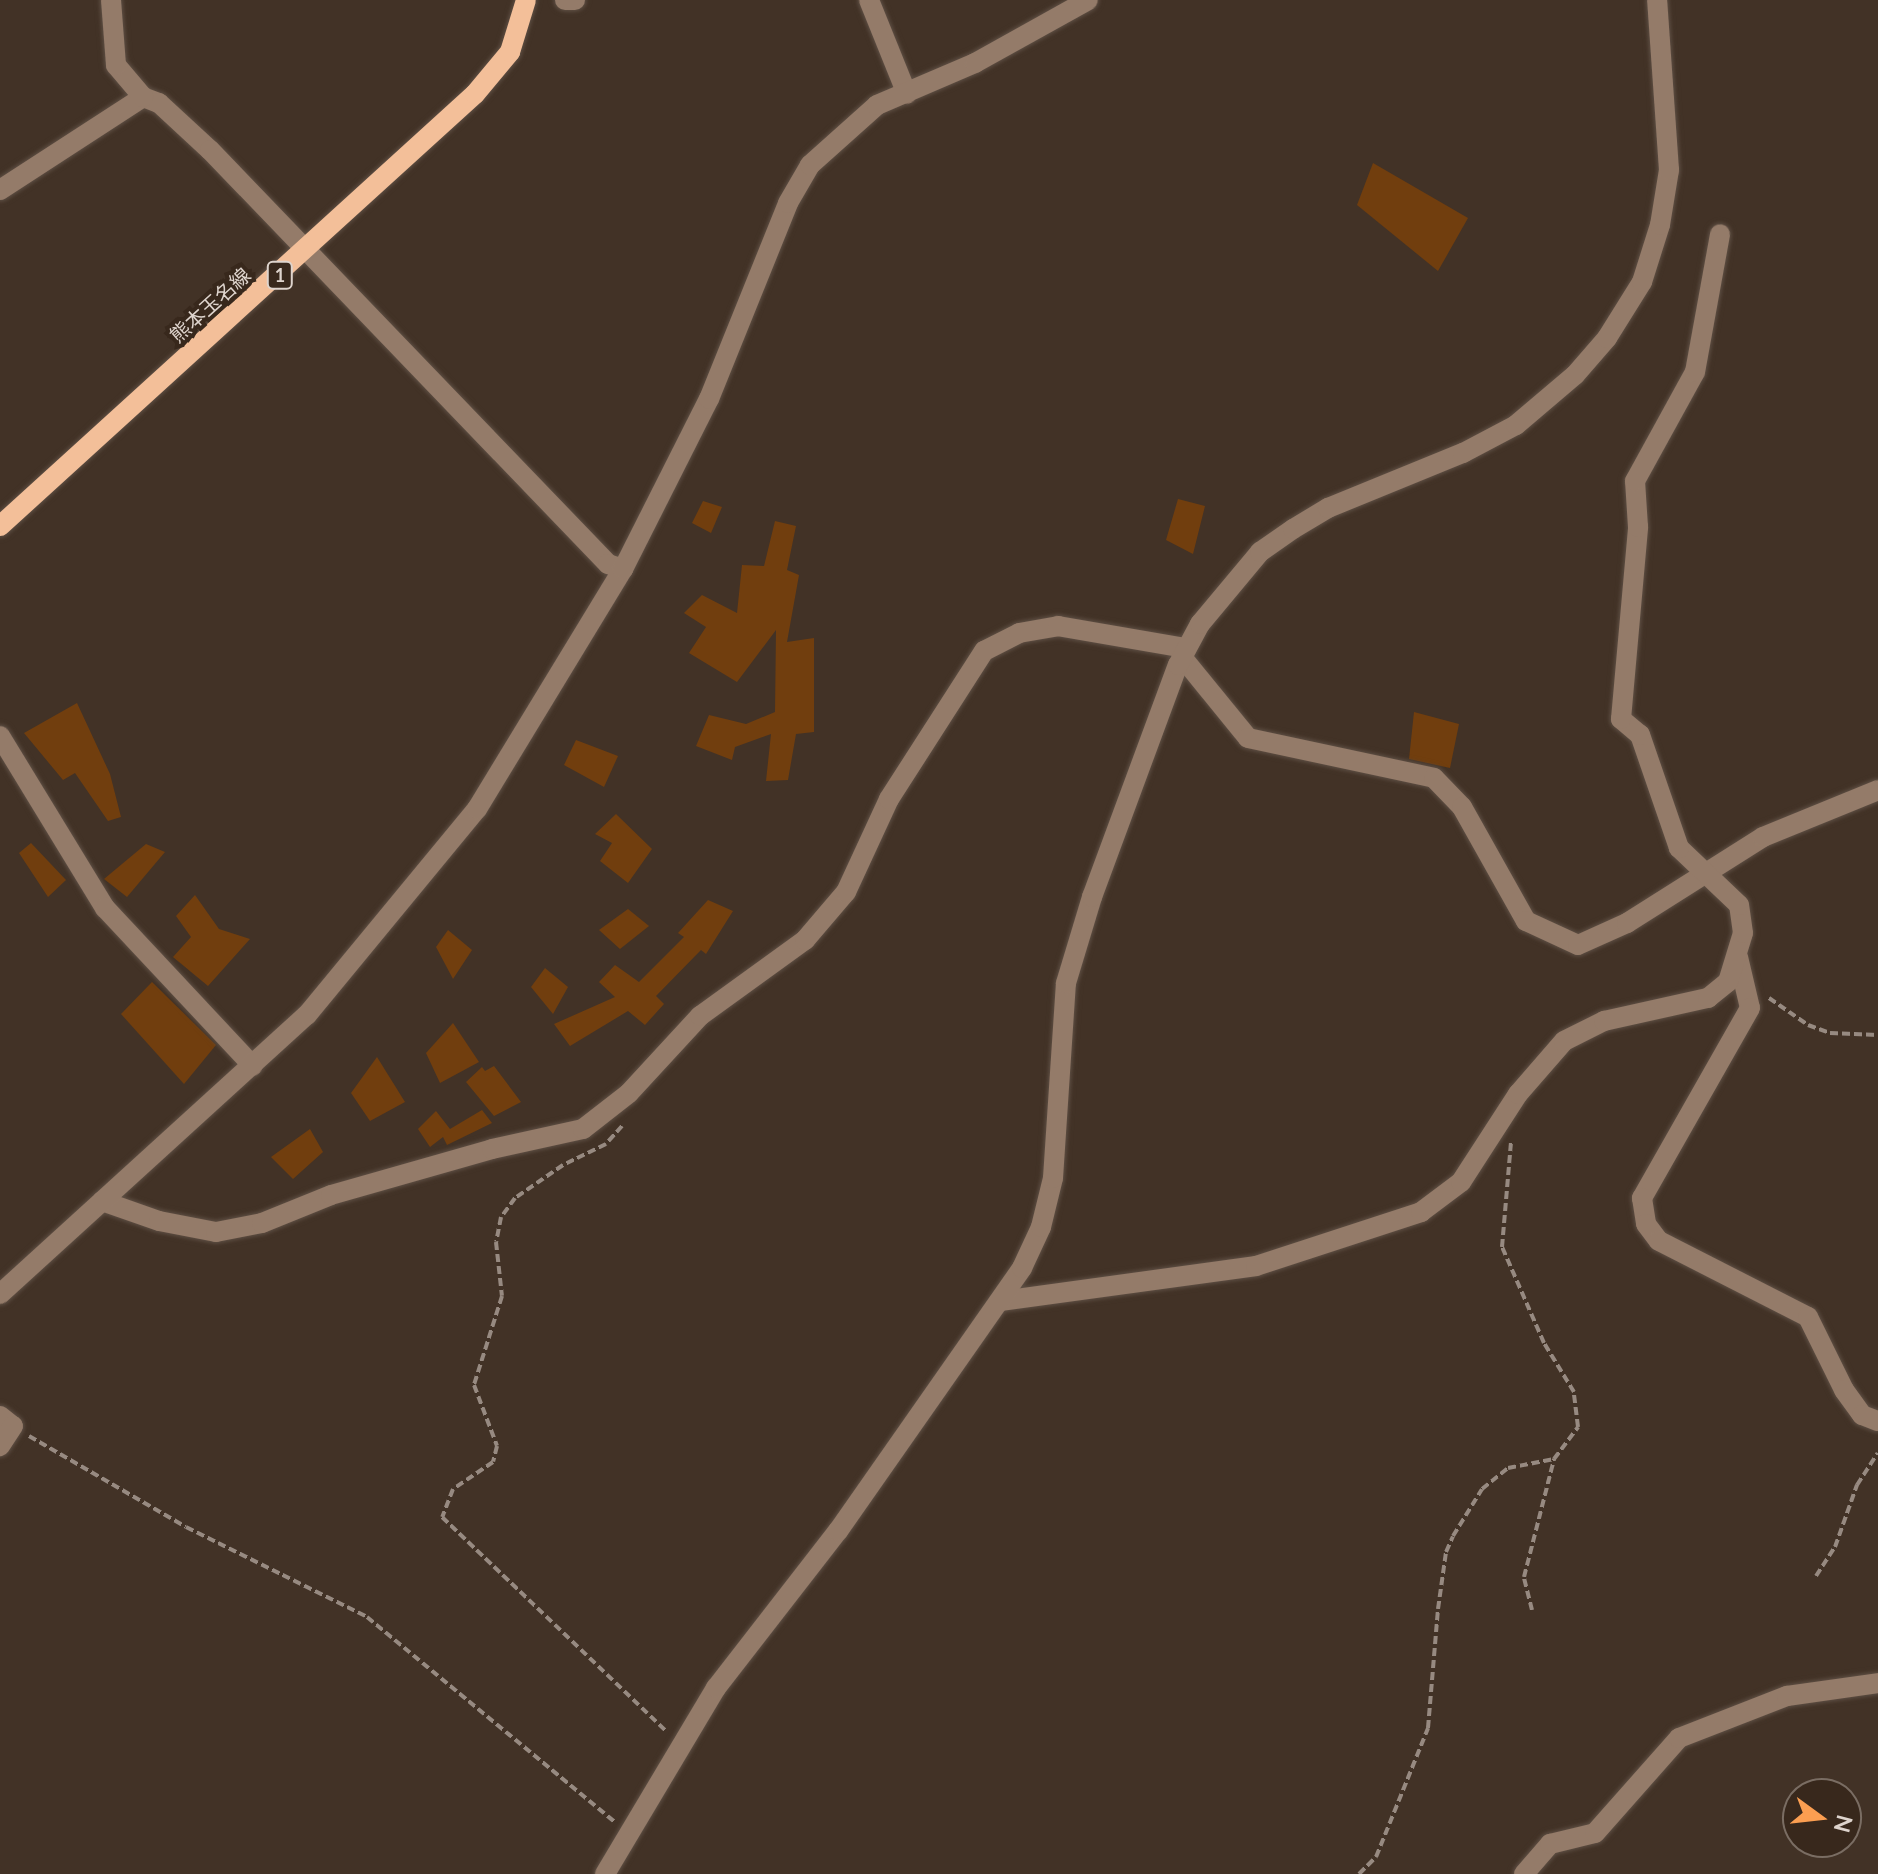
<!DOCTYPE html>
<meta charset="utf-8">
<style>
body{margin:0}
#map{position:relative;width:1878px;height:1874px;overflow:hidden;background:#423226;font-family:Lato,"Noto Sans JP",sans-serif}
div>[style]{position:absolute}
.building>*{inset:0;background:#713e0e}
.path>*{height:4px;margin-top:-2px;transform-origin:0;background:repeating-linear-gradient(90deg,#978a81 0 8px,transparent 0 12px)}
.roads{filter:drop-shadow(0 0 2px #5e4f44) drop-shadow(0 0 2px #5e4f44)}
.minor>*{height:20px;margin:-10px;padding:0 10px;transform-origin:10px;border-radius:10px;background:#947b69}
.major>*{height:20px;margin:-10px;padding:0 10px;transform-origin:10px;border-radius:10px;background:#f3bf99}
span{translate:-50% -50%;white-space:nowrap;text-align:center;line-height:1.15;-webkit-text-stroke:8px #38281c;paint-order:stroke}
.shield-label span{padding:2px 6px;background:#38281c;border:2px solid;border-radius:6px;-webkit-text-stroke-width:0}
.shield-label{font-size:18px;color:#ded4cd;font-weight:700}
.street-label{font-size:20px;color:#ded4cd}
.north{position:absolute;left:1782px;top:1778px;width:80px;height:80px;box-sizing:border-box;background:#38281c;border:2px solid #7a6d63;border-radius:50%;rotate:105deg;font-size:22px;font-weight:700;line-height:32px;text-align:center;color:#ded4cd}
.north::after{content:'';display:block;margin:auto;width:28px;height:36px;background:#fb9e51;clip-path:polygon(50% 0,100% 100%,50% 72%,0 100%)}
</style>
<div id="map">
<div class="building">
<div style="clip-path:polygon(1373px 163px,1468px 218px,1438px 271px,1357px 205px)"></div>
<div style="clip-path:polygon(1178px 499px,1205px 506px,1193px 554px,1166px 540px)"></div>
<div style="clip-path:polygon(703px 501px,722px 507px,711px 533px,692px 523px)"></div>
<div style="clip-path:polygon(775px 521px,796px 526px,787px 570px,799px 575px,787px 642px,814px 638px,814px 732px,796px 734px,788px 780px,766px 781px,771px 734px,735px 747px,732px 760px,696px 746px,709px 715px,746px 724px,775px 712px,776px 630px,737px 682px,689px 653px,706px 627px,684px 613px,702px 595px,737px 613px,742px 565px,764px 566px)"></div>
<div style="clip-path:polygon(77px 703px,110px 774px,121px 817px,108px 821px,75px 773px,63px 780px,24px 733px)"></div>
<div style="clip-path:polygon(1414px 712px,1459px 724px,1450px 768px,1409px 759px)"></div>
<div style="clip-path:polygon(576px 740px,618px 756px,604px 787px,564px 765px)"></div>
<div style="clip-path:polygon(616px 814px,652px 849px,628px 883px,600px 861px,612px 843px,595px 834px)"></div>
<div style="clip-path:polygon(31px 843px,66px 880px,48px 897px,19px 853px)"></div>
<div style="clip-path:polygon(146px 844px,165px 852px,127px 897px,104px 879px)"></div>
<div style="clip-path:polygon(195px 895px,219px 929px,250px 939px,208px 986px,173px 957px,191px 937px,176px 916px)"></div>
<div style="clip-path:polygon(708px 900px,733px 911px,706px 954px,701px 950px,656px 996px,664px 1004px,645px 1025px,628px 1011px,570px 1046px,554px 1024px,615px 997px,599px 982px,615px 965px,639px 982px,684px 937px,678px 933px)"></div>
<div style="clip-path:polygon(628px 909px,649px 926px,620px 949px,599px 930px)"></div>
<div style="clip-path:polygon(448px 930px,472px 950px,453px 979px,436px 947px)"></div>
<div style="clip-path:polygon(545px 968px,568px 987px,553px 1014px,531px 987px)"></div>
<div style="clip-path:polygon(152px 982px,216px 1045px,184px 1084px,121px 1014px)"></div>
<div style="clip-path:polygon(453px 1023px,479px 1062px,440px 1083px,426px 1053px)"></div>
<div style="clip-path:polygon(377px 1057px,405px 1102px,370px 1121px,351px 1093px)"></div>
<div style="clip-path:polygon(494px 1066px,521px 1102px,494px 1116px,466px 1082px,482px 1067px,485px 1071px)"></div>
<div style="clip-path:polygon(482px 1110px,492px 1123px,447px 1145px,443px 1137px,430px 1147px,418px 1129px,436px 1111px,450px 1129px)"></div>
<div style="clip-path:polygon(310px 1129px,323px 1152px,293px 1179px,271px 1157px)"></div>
</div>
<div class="path">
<div style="left:1769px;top:998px;width:47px;rotate:34.7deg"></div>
<div style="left:1808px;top:1025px;width:23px;rotate:20deg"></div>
<div style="left:1830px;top:1033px;width:48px;rotate:2.4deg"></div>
<div style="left:622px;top:1126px;width:24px;rotate:132deg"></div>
<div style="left:606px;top:1144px;width:48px;rotate:154deg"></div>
<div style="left:563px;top:1165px;width:58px;rotate:145.5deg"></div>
<div style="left:515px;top:1198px;width:24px;rotate:126deg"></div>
<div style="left:501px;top:1217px;width:25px;rotate:101deg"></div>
<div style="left:496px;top:1242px;width:54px;rotate:83.7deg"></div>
<div style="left:502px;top:1296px;width:93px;rotate:107.5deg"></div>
<div style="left:474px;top:1385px;width:65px;rotate:69.3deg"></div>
<div style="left:497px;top:1446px;width:16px;rotate:104deg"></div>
<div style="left:493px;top:1462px;width:48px;rotate:146deg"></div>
<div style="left:453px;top:1489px;width:30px;rotate:111deg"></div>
<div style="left:442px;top:1517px;width:310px;rotate:43.7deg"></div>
<div style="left:29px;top:1436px;width:181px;rotate:30.1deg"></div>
<div style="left:186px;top:1527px;width:202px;rotate:26.4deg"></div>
<div style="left:367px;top:1617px;width:323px;rotate:39.6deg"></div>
<div style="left:1816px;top:1576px;width:35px;rotate:-57deg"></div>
<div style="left:1835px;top:1547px;width:66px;rotate:-70.5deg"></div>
<div style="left:1857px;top:1485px;width:38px;rotate:-57deg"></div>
<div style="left:1532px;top:1610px;width:34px;rotate:-104deg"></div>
<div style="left:1524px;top:1577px;width:122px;rotate:-75.7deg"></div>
<div style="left:1359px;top:1874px;width:24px;rotate:-45deg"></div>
<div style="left:1376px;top:1857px;width:139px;rotate:-68deg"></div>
<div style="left:1428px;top:1728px;width:119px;rotate:-85.2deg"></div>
<div style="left:1438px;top:1609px;width:58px;rotate:-82deg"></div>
<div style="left:1446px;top:1552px;width:17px;rotate:-66deg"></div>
<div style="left:1453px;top:1536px;width:55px;rotate:-58.3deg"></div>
<div style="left:1482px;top:1489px;width:33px;rotate:-39deg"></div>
<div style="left:1508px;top:1468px;width:47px;rotate:-11.1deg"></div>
<div style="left:1554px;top:1459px;width:40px;rotate:-53deg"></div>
<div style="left:1578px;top:1427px;width:35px;rotate:-97deg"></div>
<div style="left:1574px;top:1392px;width:57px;rotate:-121.5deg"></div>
<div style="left:1544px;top:1343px;width:105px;rotate:-113.6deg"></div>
<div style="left:1502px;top:1247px;width:105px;rotate:-85.1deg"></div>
</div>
<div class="roads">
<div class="minor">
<div style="left:565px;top:0;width:10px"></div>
<div style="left:869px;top:0;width:101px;rotate:68deg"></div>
<div style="left:143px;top:97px;width:17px;rotate:21deg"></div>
<div style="left:159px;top:103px;width:69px;rotate:42.7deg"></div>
<div style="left:210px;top:150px;width:574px;rotate:46.13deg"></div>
<div style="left:608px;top:564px;width:16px;rotate:18deg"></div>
<div style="left:0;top:190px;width:171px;rotate:-33deg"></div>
<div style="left:143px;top:97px;width:42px;rotate:-130.2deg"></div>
<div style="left:116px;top:65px;width:65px;rotate:-94.4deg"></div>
<div style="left:1182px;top:657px;width:104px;rotate:50.8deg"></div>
<div style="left:1248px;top:738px;width:190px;rotate:12.1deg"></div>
<div style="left:1434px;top:778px;width:40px;rotate:46deg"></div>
<div style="left:1462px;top:807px;width:131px;rotate:60.7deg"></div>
<div style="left:1526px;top:921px;width:57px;rotate:24.8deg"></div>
<div style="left:1578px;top:945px;width:54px;rotate:-24.2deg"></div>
<div style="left:1627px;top:923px;width:161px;rotate:-32.3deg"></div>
<div style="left:1763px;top:837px;width:124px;rotate:-22.2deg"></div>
<div style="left:0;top:736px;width:202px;rotate:58.6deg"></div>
<div style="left:105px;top:908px;width:216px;rotate:46.9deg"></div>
<div style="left:1738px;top:957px;width:52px;rotate:76.8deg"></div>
<div style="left:1750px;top:1008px;width:219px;rotate:119.6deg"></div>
<div style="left:1642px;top:1198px;width:26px;rotate:81deg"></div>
<div style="left:1646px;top:1224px;width:21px;rotate:53deg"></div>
<div style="left:1659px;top:1241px;width:167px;rotate:27deg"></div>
<div style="left:1808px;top:1317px;width:81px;rotate:63.7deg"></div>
<div style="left:1844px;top:1390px;width:31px;rotate:54deg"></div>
<div style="left:1862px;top:1415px;width:17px;rotate:21deg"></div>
<div style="left:102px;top:1201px;width:60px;rotate:19.3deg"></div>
<div style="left:159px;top:1221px;width:58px;rotate:10.9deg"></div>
<div style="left:216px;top:1232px;width:47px;rotate:-11.1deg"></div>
<div style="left:262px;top:1223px;width:74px;rotate:-22.1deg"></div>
<div style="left:331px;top:1195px;width:167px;rotate:-15.9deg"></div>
<div style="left:492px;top:1149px;width:93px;rotate:-12.4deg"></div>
<div style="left:583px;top:1129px;width:58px;rotate:-38deg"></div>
<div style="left:629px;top:1093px;width:105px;rotate:-47.3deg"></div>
<div style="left:700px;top:1016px;width:130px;rotate:-35.9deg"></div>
<div style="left:805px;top:940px;width:63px;rotate:-49.5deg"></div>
<div style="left:846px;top:892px;width:102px;rotate:-65.2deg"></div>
<div style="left:889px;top:799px;width:176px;rotate:-57.3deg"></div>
<div style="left:984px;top:651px;width:39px;rotate:-27deg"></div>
<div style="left:1019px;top:633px;width:40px;rotate:-10deg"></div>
<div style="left:1058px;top:626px;width:130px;rotate:9.8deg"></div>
<div style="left:0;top:1294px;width:415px;rotate:-42.3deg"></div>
<div style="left:307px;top:1015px;width:267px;rotate:-50.5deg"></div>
<div style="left:477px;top:809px;width:281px;rotate:-58.7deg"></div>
<div style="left:623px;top:569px;width:191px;rotate:-63.2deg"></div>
<div style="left:709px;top:399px;width:211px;rotate:-68deg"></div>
<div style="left:788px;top:203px;width:44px;rotate:-59.9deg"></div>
<div style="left:810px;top:165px;width:90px;rotate:-41.8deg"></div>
<div style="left:877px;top:105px;width:107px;rotate:-23.2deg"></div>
<div style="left:975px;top:63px;width:129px;rotate:-29.1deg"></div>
<div style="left:1001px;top:1301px;width:257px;rotate:-7.8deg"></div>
<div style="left:1256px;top:1266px;width:174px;rotate:-18.1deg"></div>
<div style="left:1421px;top:1212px;width:50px;rotate:-36.9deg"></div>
<div style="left:1461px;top:1182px;width:105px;rotate:-57.1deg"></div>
<div style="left:1518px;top:1094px;width:70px;rotate:-49deg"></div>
<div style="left:1564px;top:1041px;width:45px;rotate:-26.6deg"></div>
<div style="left:1604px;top:1021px;width:107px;rotate:-12.5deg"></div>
<div style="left:1708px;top:998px;width:26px;rotate:-39deg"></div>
<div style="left:1728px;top:982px;width:51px;rotate:-73deg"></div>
<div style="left:1743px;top:933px;width:28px;rotate:-98deg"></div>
<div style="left:1739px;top:905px;width:83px;rotate:-136.5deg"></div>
<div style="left:1679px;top:848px;width:120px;rotate:-109deg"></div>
<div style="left:1640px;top:735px;width:25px;rotate:-140deg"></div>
<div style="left:1621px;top:719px;width:193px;rotate:-84.9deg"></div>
<div style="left:1638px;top:527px;width:46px;rotate:-93.7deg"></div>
<div style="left:1635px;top:481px;width:124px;rotate:-61.2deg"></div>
<div style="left:1695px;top:372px;width:140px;rotate:-79.7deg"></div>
<div style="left:0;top:1416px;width:16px;rotate:38deg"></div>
<div style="left:13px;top:1426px;width:24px;rotate:123deg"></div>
<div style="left:605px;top:1874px;width:217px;rotate:-59.2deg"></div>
<div style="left:716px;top:1688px;width:199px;rotate:-52.2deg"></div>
<div style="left:838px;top:1531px;width:321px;rotate:-55deg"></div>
<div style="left:1022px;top:1268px;width:45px;rotate:-65.1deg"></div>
<div style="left:1041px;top:1227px;width:50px;rotate:-76.2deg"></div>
<div style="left:1053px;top:1178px;width:195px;rotate:-86.2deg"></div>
<div style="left:1066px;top:983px;width:90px;rotate:-73.2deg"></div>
<div style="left:1092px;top:897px;width:247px;rotate:-69.7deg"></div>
<div style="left:1178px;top:665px;width:47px;rotate:-61.8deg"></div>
<div style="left:1200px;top:624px;width:94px;rotate:-50.2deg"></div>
<div style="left:1260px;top:552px;width:40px;rotate:-34.9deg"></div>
<div style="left:1293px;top:529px;width:41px;rotate:-31deg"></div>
<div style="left:1328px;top:508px;width:146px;rotate:-22.2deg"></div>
<div style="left:1463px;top:453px;width:60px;rotate:-27.8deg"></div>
<div style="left:1516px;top:425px;width:77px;rotate:-40.3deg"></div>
<div style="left:1575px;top:375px;width:49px;rotate:-49.1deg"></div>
<div style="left:1607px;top:338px;width:66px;rotate:-58deg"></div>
<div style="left:1642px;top:282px;width:60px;rotate:-72.5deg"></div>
<div style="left:1660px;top:225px;width:56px;rotate:-80.7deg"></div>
<div style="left:1669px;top:170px;width:170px;rotate:-94deg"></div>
<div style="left:1524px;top:1874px;width:40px;rotate:-49deg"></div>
<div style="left:1550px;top:1844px;width:46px;rotate:-13.7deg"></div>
<div style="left:1595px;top:1833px;width:127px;rotate:-48.5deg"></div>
<div style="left:1679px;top:1738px;width:116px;rotate:-21.3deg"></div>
<div style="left:1787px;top:1696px;width:92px;rotate:-8.1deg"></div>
</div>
<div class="major">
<div style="left:0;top:526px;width:642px;rotate:-42.29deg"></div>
<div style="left:475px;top:94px;width:55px;rotate:-50.2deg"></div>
<div style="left:510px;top:52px;width:54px;rotate:-72.9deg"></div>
</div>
</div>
<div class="shield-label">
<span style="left:280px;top:275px">1</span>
</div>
<div class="street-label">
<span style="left:210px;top:305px;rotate:-42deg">熊本玉名線</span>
</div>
<div class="north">N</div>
</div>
